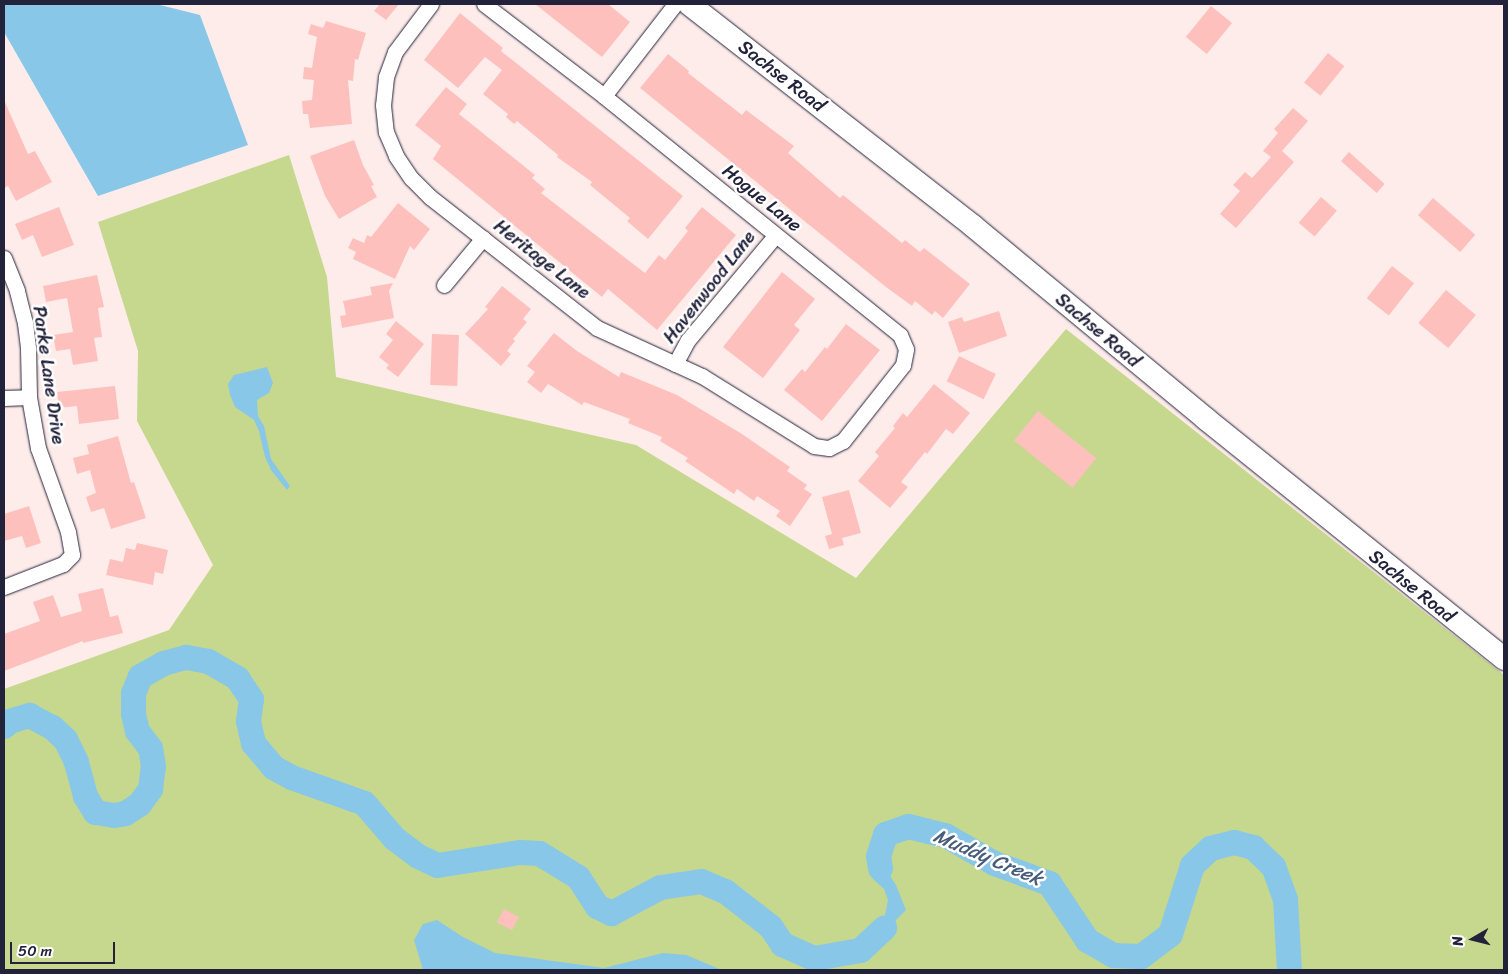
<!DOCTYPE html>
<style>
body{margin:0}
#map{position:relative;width:1508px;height:974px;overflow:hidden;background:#feeceb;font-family:Sriracha,sans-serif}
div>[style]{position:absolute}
.green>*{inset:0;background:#c6d88d}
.water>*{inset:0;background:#88c7e8}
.river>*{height:25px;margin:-12.5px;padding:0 12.5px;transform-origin:12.5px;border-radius:12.5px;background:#88c7e8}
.building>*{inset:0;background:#fdc0bd;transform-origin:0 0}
.roads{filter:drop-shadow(0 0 1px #22223b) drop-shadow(0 0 1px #22223b)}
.street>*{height:15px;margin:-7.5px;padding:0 7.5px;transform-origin:7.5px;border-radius:7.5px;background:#fff}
.secondary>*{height:22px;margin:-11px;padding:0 11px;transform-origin:11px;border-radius:11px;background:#fff}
span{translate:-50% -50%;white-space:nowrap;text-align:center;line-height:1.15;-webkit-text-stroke:5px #fff;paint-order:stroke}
.street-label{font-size:19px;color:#22223b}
.water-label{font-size:20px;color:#465c78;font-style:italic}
.frame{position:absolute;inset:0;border:5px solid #22223b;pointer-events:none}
.north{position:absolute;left:1448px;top:914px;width:50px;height:50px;-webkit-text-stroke:4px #fff;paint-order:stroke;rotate:262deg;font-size:14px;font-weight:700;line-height:20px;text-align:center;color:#22223b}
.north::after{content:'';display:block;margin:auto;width:18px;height:22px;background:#22223b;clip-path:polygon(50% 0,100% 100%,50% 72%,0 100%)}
.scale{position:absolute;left:10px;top:942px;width:105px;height:22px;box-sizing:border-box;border:2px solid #22223b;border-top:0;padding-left:6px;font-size:15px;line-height:18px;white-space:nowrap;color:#22223b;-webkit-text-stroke:4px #fff;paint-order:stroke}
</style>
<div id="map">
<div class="green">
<div style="clip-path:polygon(289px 155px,327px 277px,336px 377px,636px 445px,856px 578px,1066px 329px,1504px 675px,1504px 970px,4px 970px,4px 689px,169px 630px,213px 565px,137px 421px,138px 351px,98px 222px)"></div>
</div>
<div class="water">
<div style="clip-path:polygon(4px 4px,156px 4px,200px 15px,248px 145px,98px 196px,4px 32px)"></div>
<div style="clip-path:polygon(267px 367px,273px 383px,269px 393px,257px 400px,258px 416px,264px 426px,271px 459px,290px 486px,287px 490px,271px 470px,265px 457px,259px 431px,254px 420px,235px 407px,230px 395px,228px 384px,234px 375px)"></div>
<div style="clip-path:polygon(875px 834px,885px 834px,893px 841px,887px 871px,896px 885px,906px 910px,897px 919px,887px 935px,866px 952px,852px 946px,861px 944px,876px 930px,884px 920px,888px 900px,884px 889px,873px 879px,870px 854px)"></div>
<div style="clip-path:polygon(437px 920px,463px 937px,495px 953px,604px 968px,663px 953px,686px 955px,722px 970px,423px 970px,414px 940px,423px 924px)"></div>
</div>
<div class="river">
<div style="left:4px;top:726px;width:7px;rotate:-45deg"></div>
<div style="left:9px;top:721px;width:21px;rotate:-17deg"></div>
<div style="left:29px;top:715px;width:26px;rotate:28deg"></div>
<div style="left:52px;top:727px;width:18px;rotate:43deg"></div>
<div style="left:65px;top:739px;width:25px;rotate:64deg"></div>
<div style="left:76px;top:762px;width:35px;rotate:75deg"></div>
<div style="left:85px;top:796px;width:19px;rotate:58deg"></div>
<div style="left:95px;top:812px;width:19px;rotate:9deg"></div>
<div style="left:114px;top:815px;width:11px;rotate:-10deg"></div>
<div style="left:125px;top:813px;width:17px;rotate:-33deg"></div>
<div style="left:139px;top:804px;width:19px;rotate:-54deg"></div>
<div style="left:150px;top:789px;width:23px;rotate:-83deg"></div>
<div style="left:153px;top:766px;width:18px;rotate:-99deg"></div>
<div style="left:150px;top:748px;width:21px;rotate:-127deg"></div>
<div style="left:137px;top:731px;width:18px;rotate:-103deg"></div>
<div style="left:133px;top:713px;width:20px;rotate:-90deg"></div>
<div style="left:133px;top:693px;width:18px;rotate:-68deg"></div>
<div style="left:140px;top:676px;width:26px;rotate:-29deg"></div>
<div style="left:163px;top:663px;width:24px;rotate:-15deg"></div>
<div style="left:186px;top:657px;width:22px;rotate:10deg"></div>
<div style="left:208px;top:661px;width:34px;rotate:30deg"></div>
<div style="left:237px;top:678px;width:25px;rotate:56deg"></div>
<div style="left:251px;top:699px;width:22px;rotate:98deg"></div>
<div style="left:248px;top:721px;width:23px;rotate:77deg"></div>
<div style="left:253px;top:743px;width:31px;rotate:50deg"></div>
<div style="left:273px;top:767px;width:21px;rotate:29deg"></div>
<div style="left:291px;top:777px;width:77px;rotate:19.6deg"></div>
<div style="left:364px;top:803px;width:46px;rotate:49.4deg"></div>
<div style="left:394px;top:838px;width:30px;rotate:37deg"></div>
<div style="left:418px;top:856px;width:21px;rotate:25deg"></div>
<div style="left:437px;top:865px;width:84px;rotate:-8.9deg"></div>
<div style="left:520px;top:852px;width:19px;rotate:3deg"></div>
<div style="left:539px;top:853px;width:46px;rotate:31.6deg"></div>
<div style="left:578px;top:877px;width:35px;rotate:57deg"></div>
<div style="left:597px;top:906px;width:16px;rotate:27deg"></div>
<div style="left:611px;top:913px;width:55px;rotate:-28deg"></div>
<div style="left:660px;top:887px;width:41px;rotate:-8.3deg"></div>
<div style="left:701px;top:881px;width:26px;rotate:23deg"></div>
<div style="left:725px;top:891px;width:57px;rotate:37.9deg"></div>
<div style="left:770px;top:926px;width:22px;rotate:56deg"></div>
<div style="left:782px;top:944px;width:35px;rotate:24deg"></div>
<div style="left:814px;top:958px;width:47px;rotate:-9.9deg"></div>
<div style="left:860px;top:950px;width:33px;rotate:-43deg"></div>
<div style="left:880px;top:868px;width:12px;rotate:-99deg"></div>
<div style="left:878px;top:856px;width:23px;rotate:-72deg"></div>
<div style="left:885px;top:834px;width:24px;rotate:-19deg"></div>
<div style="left:908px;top:826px;width:38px;rotate:14deg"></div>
<div style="left:945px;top:835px;width:56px;rotate:29.7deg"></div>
<div style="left:994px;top:863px;width:59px;rotate:20deg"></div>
<div style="left:1049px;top:883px;width:69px;rotate:56.3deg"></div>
<div style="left:1087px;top:940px;width:30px;rotate:30deg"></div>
<div style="left:1113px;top:955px;width:28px;rotate:2deg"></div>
<div style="left:1141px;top:956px;width:36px;rotate:-37deg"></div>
<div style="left:1170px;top:934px;width:72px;rotate:-72.3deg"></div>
<div style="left:1192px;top:865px;width:25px;rotate:-43deg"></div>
<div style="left:1210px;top:848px;width:25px;rotate:-14deg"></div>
<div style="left:1234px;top:842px;width:20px;rotate:15deg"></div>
<div style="left:1253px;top:847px;width:28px;rotate:44deg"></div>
<div style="left:1273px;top:866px;width:35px;rotate:70deg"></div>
<div style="left:1285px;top:899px;width:71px;rotate:86.8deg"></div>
</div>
<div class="building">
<div style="clip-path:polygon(380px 4px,399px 4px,386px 20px,374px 11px)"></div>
<div style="clip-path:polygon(535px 4px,608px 4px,630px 22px,602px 57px)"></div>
<div style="left:1211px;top:6px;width:27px;height:40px;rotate:39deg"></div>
<div style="clip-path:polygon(460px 13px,503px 48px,501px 51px,683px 196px,648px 239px,627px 221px,630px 218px,590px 185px,592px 182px,557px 157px,558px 155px,517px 121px,514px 124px,506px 117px,508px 114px,483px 94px,502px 70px,485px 57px,458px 88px,424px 60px)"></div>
<div style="clip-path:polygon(326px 21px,366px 33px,358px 60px,355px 59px,353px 81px,348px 80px,352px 124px,310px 128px,308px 114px,303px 114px,302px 101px,312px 100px,314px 80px,303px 79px,304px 67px,312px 68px,317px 37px,308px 34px,311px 24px,323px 28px)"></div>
<div style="left:1328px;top:53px;width:21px;height:38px;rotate:39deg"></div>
<div style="clip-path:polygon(668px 54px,689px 71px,688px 73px,742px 115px,746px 110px,794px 146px,788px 153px,840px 198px,843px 195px,902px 243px,905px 240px,920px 252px,924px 248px,970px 284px,943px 318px,935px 311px,932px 315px,915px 301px,912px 306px,886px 287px,640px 88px)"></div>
<div style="clip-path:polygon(446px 87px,467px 104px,459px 114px,535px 175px,532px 178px,545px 189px,541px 193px,645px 273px,659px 255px,665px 260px,688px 231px,685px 228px,702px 207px,736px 235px,657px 330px,608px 289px,602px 297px,433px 159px,441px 146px,415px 125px)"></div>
<div style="clip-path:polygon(4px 100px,28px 154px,35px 151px,52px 182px,16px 201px,8px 186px,4px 188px)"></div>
<div style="clip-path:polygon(1293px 108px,1308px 121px,1282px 151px,1294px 162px,1236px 228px,1220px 214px,1240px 191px,1233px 185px,1245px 172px,1252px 178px,1271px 157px,1263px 151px,1278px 133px,1274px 129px)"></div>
<div style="clip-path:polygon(354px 140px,363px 165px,374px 185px,371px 186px,377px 197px,339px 219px,325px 196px,310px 156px)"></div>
<div style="left:1349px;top:152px;width:48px;height:12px;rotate:42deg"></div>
<div style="left:1321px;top:197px;width:21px;height:34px;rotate:41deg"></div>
<div style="left:1433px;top:198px;width:56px;height:23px;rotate:41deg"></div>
<div style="clip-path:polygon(398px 203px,430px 229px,414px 250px,410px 246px,395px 279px,353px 259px,356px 252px,348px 248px,353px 238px,364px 243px,367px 235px,371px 237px)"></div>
<div style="clip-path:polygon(59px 207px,74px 245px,42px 257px,33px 235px,22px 240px,15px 224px)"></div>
<div style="left:1392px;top:266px;width:28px;height:41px;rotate:38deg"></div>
<div style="clip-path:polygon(782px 272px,815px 299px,794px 325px,800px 330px,763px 378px,723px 347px)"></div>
<div style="clip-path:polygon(97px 275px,104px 307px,98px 308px,102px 337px,94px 338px,98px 361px,73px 365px,70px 349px,56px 351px,53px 335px,73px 332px,67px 298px,46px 302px,43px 286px)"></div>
<div style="clip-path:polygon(393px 283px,389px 291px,394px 318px,342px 328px,340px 316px,346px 315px,343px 301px,372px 295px,370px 287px)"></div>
<div style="clip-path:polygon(502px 286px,531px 309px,523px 319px,527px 322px,513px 339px,515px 341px,507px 351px,511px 354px,501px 366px,465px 334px,488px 309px,485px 307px)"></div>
<div style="left:1446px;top:290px;width:39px;height:43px;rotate:40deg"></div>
<div style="clip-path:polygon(999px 311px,1007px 336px,959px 353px,948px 322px,962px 317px,964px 322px)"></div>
<div style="clip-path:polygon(396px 321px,424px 344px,398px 377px,386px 368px,389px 365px,379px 357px,393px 340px,386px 334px)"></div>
<div style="clip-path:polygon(846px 324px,880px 350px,822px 421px,784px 390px,802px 369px,805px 372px,825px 347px,827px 349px)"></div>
<div style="clip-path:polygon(554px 333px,577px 351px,619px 377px,621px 372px,677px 395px,742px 434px,790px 467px,787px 471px,807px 485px,804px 489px,812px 494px,790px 526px,776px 516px,780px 511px,757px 496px,754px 501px,737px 489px,734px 494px,685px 461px,688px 458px,660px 441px,662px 437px,628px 423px,630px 419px,584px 402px,582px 405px,548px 384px,541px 393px,527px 382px,535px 372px,527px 366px)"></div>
<div style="left:432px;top:334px;width:27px;height:51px;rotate:2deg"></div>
<div style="left:959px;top:356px;width:41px;height:28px;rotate:26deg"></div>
<div style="clip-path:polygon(934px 384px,970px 413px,953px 434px,946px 429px,927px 454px,925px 452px,901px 482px,908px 487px,890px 508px,858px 481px,879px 456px,875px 452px,895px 428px,893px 426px,903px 413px,907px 417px)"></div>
<div style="clip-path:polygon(115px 386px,119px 419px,79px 424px,77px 406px,59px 408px,57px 392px)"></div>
<div style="left:1038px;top:411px;width:75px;height:38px;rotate:39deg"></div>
<div style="clip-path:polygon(118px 436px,131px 483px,134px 482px,146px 518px,111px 529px,104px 508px,91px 512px,86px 497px,96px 493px,90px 470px,77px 474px,73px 458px,89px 454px,87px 445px)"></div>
<div style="clip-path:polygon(849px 490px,861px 533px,842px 538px,844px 545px,829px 549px,825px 536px,832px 534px,822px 497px)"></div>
<div style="clip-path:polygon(29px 506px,41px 543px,26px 548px,22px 536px,4px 541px,4px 514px)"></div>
<div style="clip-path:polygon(137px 543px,168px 550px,163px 574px,155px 572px,153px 585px,106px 575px,110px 559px,123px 562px,126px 548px,135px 550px)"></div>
<div style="clip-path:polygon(103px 588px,110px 617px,118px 615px,123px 633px,83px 643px,83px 641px,4px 671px,4px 634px,40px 621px,33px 602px,53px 595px,61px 617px,82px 611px,78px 594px)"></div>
<div style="left:504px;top:909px;width:17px;height:15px;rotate:28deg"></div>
</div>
<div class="roads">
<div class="street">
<div style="left:431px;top:4px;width:60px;rotate:126.9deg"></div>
<div style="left:395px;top:52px;width:27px;rotate:110deg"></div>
<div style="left:386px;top:77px;width:28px;rotate:96deg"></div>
<div style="left:383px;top:105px;width:27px;rotate:84deg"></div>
<div style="left:386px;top:132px;width:26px;rotate:67deg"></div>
<div style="left:396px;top:156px;width:27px;rotate:56deg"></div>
<div style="left:411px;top:178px;width:27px;rotate:45deg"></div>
<div style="left:430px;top:197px;width:212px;rotate:38.1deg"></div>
<div style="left:597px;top:328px;width:115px;rotate:24.6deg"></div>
<div style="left:702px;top:376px;width:132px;rotate:32deg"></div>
<div style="left:814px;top:446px;width:15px;rotate:8deg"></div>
<div style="left:829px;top:448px;width:16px;rotate:-27deg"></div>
<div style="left:843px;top:441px;width:97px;rotate:-51.7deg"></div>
<div style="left:903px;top:365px;width:16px;rotate:-79deg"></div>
<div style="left:906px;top:349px;width:15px;rotate:-113deg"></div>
<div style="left:900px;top:335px;width:380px;rotate:-141.1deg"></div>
<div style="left:604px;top:96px;width:151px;rotate:-142.5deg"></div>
<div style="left:604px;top:96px;width:116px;rotate:-52.3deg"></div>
<div style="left:4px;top:258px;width:35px;rotate:68deg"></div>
<div style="left:17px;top:291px;width:33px;rotate:76deg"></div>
<div style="left:25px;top:323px;width:25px;rotate:83deg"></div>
<div style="left:28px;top:348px;width:49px;rotate:88.8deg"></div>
<div style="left:29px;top:397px;width:52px;rotate:80deg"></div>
<div style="left:38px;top:448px;width:89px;rotate:70.3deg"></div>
<div style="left:68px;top:532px;width:23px;rotate:80deg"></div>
<div style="left:72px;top:555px;width:13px;rotate:135deg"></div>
<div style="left:63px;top:564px;width:63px;rotate:158.7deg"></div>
<div style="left:444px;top:285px;width:61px;rotate:-50.3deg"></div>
<div style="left:675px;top:364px;width:27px;rotate:-62deg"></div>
<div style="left:688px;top:340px;width:136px;rotate:-50.1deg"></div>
<div style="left:4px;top:398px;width:25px;rotate:-2deg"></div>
</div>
<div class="secondary">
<div style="left:689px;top:4px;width:360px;rotate:38deg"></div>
<div style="left:973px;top:226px;width:303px;rotate:39.6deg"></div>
<div style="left:1206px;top:419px;width:383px;rotate:38.8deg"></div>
</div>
</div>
<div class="street-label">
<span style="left:782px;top:76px;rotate:38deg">Sachse Road</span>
<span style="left:762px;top:198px;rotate:39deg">Hogue Lane</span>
<span style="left:542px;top:259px;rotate:38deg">Heritage Lane</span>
<span style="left:709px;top:287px;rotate:-52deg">Havenwood Lane</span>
<span style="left:1098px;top:330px;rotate:40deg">Sachse Road</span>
<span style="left:49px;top:375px;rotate:82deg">Parke Lane Drive</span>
<span style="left:1412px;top:586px;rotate:39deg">Sachse Road</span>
</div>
<div class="water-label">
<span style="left:988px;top:857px;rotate:23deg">Muddy Creek</span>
</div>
<div class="frame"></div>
<div class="north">N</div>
<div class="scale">50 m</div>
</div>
